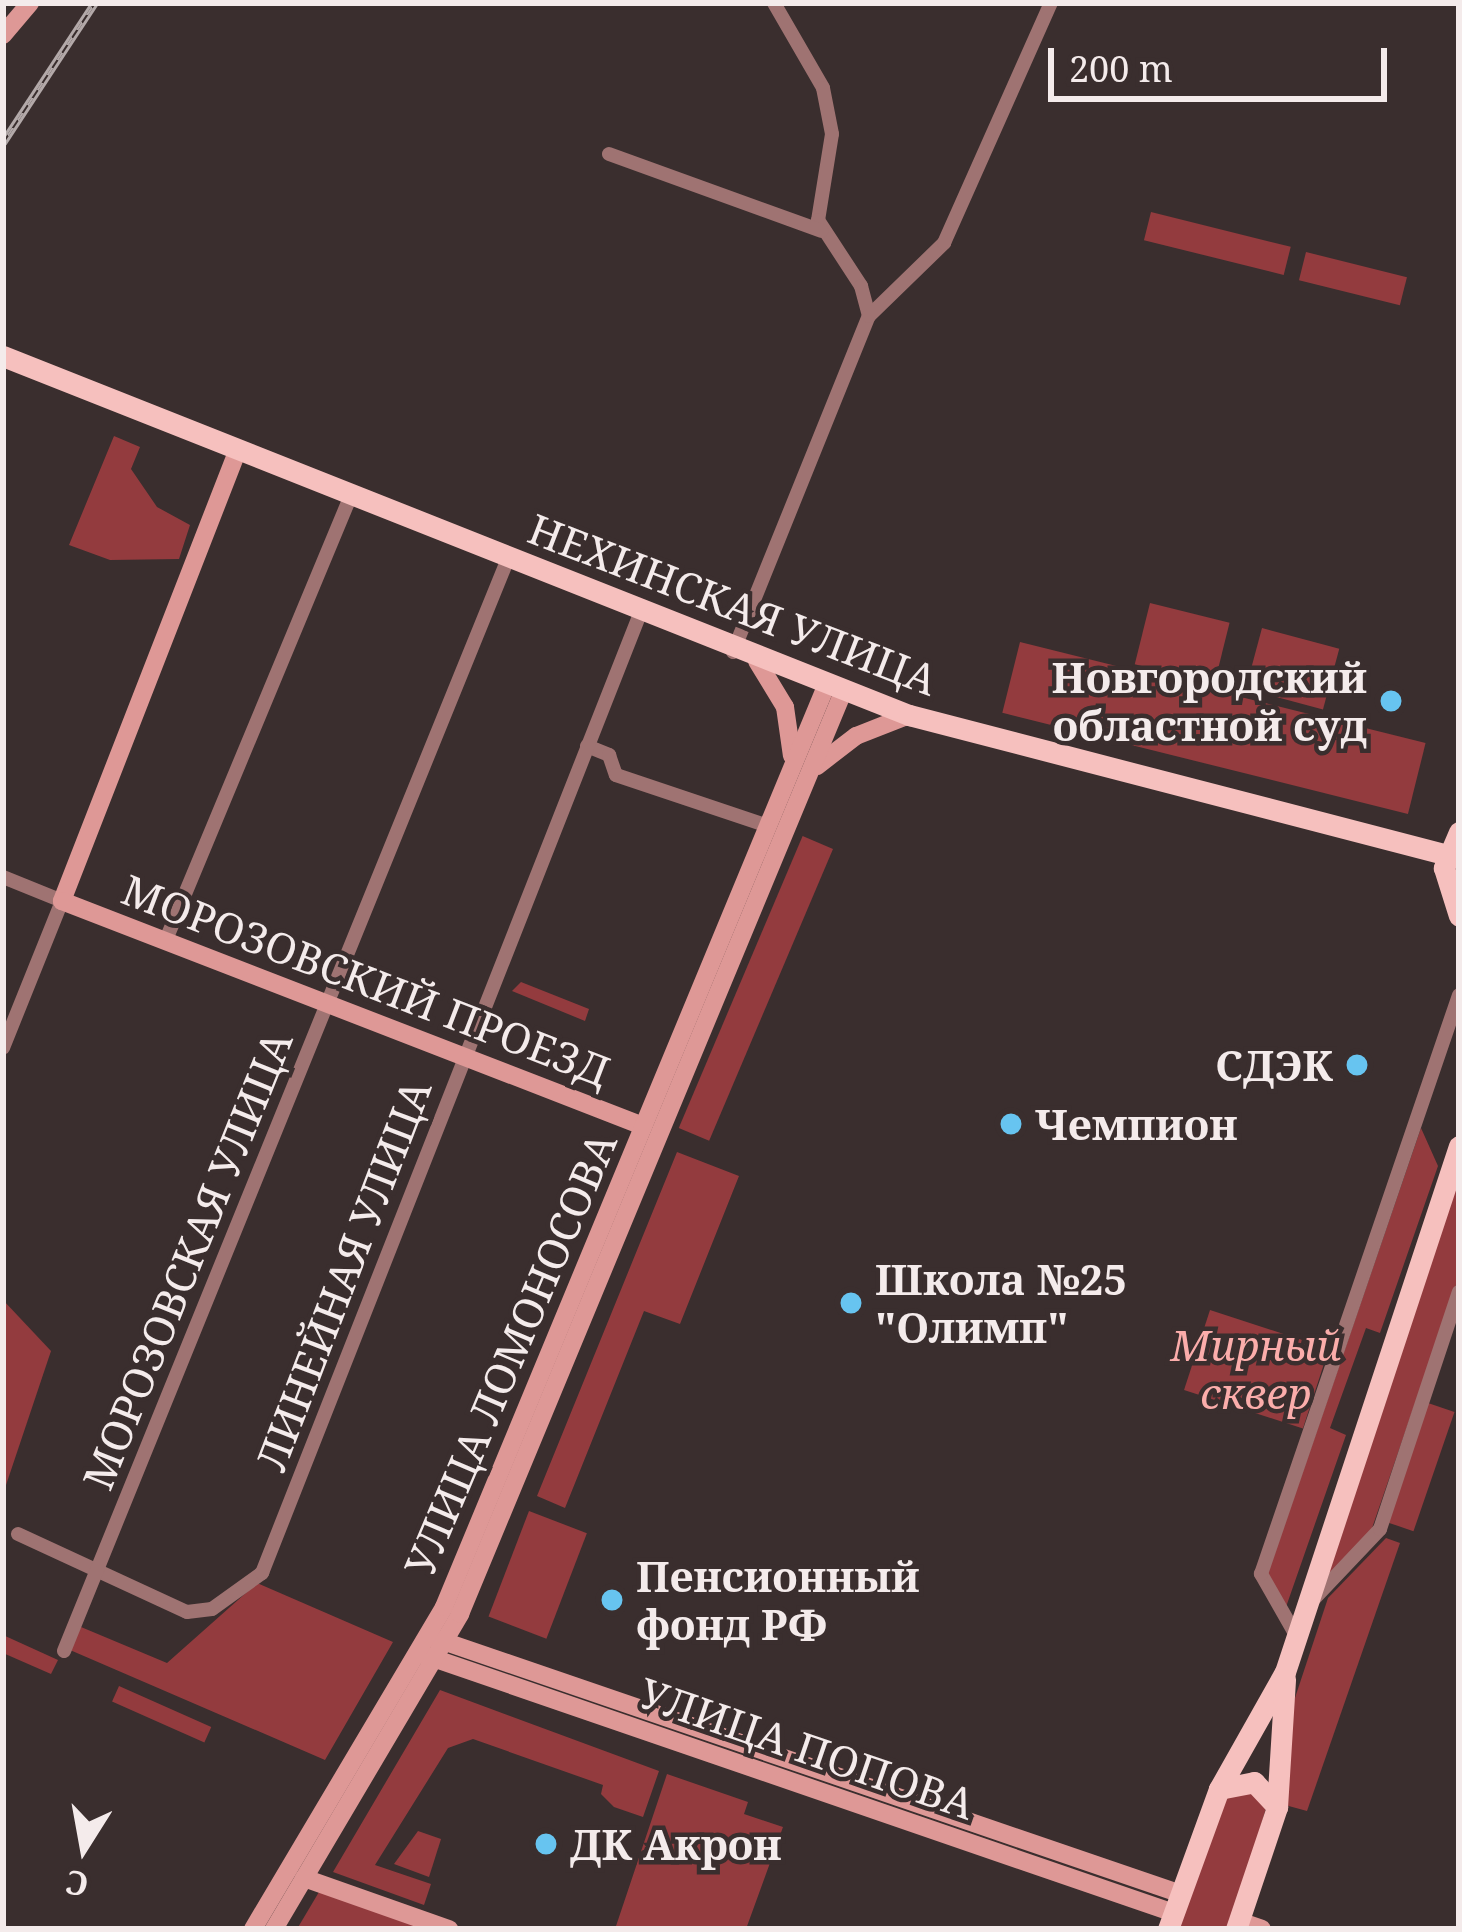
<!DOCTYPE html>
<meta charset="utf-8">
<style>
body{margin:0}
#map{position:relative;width:1462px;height:1932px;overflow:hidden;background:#3a2e2e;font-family:"Noto Serif",serif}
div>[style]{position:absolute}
.green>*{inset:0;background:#933b3e;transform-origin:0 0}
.street>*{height:14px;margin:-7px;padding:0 7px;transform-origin:7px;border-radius:7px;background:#9f7372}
.secondary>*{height:18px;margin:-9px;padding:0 9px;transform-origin:9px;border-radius:9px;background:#de9896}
.primary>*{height:21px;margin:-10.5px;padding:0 10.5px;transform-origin:10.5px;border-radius:10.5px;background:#f6c0be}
.rail>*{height:8px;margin-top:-4px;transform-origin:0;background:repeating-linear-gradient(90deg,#3a2e2e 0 9px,#b3a9a9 0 18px);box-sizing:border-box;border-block:3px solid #b3a9a9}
.dots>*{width:33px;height:33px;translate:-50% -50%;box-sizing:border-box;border:6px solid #3a2e2e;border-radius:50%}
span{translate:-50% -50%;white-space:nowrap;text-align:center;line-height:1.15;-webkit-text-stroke:9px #3a2e2e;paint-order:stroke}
.street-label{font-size:42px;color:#f4ebeb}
.poi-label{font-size:42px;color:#f4ebeb;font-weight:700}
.right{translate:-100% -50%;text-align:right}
.left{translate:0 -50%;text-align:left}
.park-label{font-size:42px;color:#fbadab;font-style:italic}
.frame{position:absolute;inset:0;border:6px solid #f4ebeb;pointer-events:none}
.north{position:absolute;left:24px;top:1788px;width:120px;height:120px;-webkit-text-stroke:9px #3a2e2e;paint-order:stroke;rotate:191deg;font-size:33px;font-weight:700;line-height:48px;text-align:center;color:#f4ebeb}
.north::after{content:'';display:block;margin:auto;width:42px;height:54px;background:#f4ebeb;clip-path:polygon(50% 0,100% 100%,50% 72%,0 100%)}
.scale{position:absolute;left:1048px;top:48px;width:339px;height:54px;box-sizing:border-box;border:6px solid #f4ebeb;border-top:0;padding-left:15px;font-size:36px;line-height:42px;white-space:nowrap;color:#f4ebeb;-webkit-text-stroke:9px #3a2e2e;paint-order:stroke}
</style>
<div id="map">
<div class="green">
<div style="left:1151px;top:212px;width:144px;height:29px;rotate:14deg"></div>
<div style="left:1306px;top:252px;width:104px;height:29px;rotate:14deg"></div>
<div style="clip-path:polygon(114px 436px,140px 447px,131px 469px,157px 507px,190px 525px,179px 559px,110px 560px,69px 545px)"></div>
<div style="left:1150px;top:603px;width:82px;height:63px;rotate:14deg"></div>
<div style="left:1262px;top:628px;width:80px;height:63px;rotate:15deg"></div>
<div style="left:1020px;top:642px;width:418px;height:73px;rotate:14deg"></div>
<div style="left:833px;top:849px;width:317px;height:33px;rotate:113deg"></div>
<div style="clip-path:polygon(521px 982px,589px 1009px,585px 1021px,512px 991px)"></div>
<div style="clip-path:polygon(1421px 1128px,1438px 1166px,1380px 1333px,1366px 1328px,1330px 1428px,1346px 1435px,1286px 1607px,1268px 1573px)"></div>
<div style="clip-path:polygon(677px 1152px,739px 1176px,680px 1324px,644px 1311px,565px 1508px,537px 1496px)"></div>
<div style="clip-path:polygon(1459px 1169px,1459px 1276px,1371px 1531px,1326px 1580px)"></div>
<div style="clip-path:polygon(3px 1300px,51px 1351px,3px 1494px)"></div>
<div style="left:1210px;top:1310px;width:125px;height:84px;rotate:18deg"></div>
<div style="left:1428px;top:1403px;width:28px;height:126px;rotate:19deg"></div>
<div style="left:529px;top:1511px;width:62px;height:113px;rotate:21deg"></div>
<div style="clip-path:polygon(1386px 1538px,1400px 1543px,1307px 1811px,1285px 1805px,1287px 1722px,1328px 1598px)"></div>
<div style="clip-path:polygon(257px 1583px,393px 1642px,325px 1760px,70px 1650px,81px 1627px,167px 1663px)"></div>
<div style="clip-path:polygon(3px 1635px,58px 1660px,51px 1674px,3px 1653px)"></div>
<div style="left:119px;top:1686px;width:101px;height:17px;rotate:24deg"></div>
<div style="clip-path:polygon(440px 1690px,659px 1771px,643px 1817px,614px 1807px,601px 1794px,603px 1785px,473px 1739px,448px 1748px,375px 1865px,431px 1884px,424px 1905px,333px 1872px)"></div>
<div style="clip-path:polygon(667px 1774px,748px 1802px,744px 1814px,783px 1827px,746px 1929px,615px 1929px)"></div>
<div style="clip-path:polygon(1243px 1786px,1268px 1801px,1231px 1929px,1175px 1929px,1222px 1796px)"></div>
<div style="clip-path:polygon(418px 1831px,441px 1839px,429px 1877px,394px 1864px)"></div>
<div style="clip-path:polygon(319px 1892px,425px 1929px,297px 1929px)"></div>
</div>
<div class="street">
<div style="left:774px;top:3px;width:98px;rotate:60deg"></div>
<div style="left:823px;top:88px;width:47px;rotate:78.9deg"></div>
<div style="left:832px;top:134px;width:87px;rotate:99.2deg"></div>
<div style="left:818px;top:220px;width:79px;rotate:56.9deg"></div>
<div style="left:861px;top:286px;width:31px;rotate:75deg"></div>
<div style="left:609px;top:154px;width:226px;rotate:19.9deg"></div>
<div style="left:733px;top:652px;width:362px;rotate:-68deg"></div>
<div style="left:869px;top:316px;width:105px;rotate:-44.2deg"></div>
<div style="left:944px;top:243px;width:263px;rotate:-66deg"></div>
<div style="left:587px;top:746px;width:24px;rotate:22deg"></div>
<div style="left:609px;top:755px;width:21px;rotate:71deg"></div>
<div style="left:616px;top:775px;width:160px;rotate:18.5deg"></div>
<div style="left:3px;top:877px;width:64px;rotate:22.1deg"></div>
<div style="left:62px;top:901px;width:158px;rotate:111.9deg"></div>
<div style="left:165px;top:942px;width:481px;rotate:-67.4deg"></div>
<div style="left:18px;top:1534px;width:186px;rotate:24.8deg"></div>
<div style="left:187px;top:1612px;width:25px;rotate:-7deg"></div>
<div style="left:212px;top:1609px;width:62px;rotate:-35.8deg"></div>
<div style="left:262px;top:1573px;width:1031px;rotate:-68.49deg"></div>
<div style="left:1312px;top:1601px;width:99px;rotate:-46.6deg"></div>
<div style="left:1380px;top:1529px;width:250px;rotate:-71.6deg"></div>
<div style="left:1297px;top:1637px;width:73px;rotate:-119.7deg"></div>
<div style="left:1261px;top:1574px;width:612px;rotate:-71.12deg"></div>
<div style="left:64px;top:1651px;width:1177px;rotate:-67.88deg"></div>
</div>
<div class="secondary">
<div style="left:3px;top:35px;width:42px;rotate:-49.8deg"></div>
<div style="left:237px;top:452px;width:482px;rotate:111.3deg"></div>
<div style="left:62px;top:901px;width:623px;rotate:21.17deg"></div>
<div style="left:757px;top:661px;width:54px;rotate:58.7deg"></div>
<div style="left:785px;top:707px;width:49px;rotate:81.9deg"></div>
<div style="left:817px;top:766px;width:49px;rotate:-37.6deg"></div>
<div style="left:856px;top:736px;width:57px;rotate:-21.6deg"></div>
<div style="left:437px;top:1639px;width:786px;rotate:18.92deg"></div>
<div style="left:427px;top:1656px;width:790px;rotate:18.99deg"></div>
<div style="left:304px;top:1878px;width:154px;rotate:19.4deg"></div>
<div style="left:1239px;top:1921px;width:24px;rotate:19deg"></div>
<div style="left:253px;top:1929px;width:374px;rotate:-59.3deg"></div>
<div style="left:444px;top:1607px;width:997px;rotate:-67.47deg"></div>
<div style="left:274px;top:1929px;width:366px;rotate:-59.4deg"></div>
<div style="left:460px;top:1614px;width:998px;rotate:-67.44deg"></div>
</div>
<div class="primary">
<div style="left:3px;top:356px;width:975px;rotate:21.62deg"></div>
<div style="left:909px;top:715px;width:568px;rotate:14.57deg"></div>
<div style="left:1459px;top:832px;width:39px;rotate:113deg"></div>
<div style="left:1444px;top:868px;width:50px;rotate:72.6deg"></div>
<div style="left:1219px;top:1789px;width:36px;rotate:-11deg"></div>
<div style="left:1254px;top:1782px;width:34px;rotate:47deg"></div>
<div style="left:1168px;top:1929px;width:149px;rotate:-70deg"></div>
<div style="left:1219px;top:1789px;width:134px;rotate:-60.6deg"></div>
<div style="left:1285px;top:1672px;width:554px;rotate:-71.7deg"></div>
<div style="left:1236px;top:1929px;width:129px;rotate:-71.4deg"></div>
<div style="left:1277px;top:1807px;width:128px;rotate:-86.4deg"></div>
</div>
<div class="rail">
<div style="left:3px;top:143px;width:168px;rotate:-56.7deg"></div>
</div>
<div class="dots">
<div style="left:1391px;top:701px;background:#67c4f0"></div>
<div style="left:1357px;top:1065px;background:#67c4f0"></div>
<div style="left:1011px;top:1124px;background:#67c4f0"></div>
<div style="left:851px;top:1303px;background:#67c4f0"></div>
<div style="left:612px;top:1600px;background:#67c4f0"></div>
<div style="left:546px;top:1844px;background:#67c4f0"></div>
</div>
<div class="street-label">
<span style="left:733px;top:604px;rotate:21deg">НЕХИНСКАЯ УЛИЦА</span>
<span style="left:366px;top:980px;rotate:21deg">МОРОЗОВСКИЙ ПРОЕЗД</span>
<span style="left:187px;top:1260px;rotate:-68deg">МОРОЗОВСКАЯ УЛИЦА</span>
<span style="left:343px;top:1275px;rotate:-69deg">ЛИНЕЙНАЯ УЛИЦА</span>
<span style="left:510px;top:1354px;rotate:-67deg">УЛИЦА ЛОМОНОСОВА</span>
<span style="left:807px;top:1748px;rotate:19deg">УЛИЦА ПОПОВА</span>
</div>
<div class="poi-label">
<span class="right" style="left:1367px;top:701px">Новгородский<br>областной суд</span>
<span class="right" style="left:1333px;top:1065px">СДЭК</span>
<span class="left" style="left:1035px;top:1124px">Чемпион</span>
<span class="left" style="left:875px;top:1303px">Школа №25<br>"Олимп"</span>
<span class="left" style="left:636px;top:1600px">Пенсионный<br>фонд РФ</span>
<span class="left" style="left:570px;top:1844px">ДК Акрон</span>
</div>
<div class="park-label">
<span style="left:1256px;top:1369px">Мирный<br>сквер</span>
</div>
<div class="frame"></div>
<div class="north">С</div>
<div class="scale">200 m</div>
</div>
